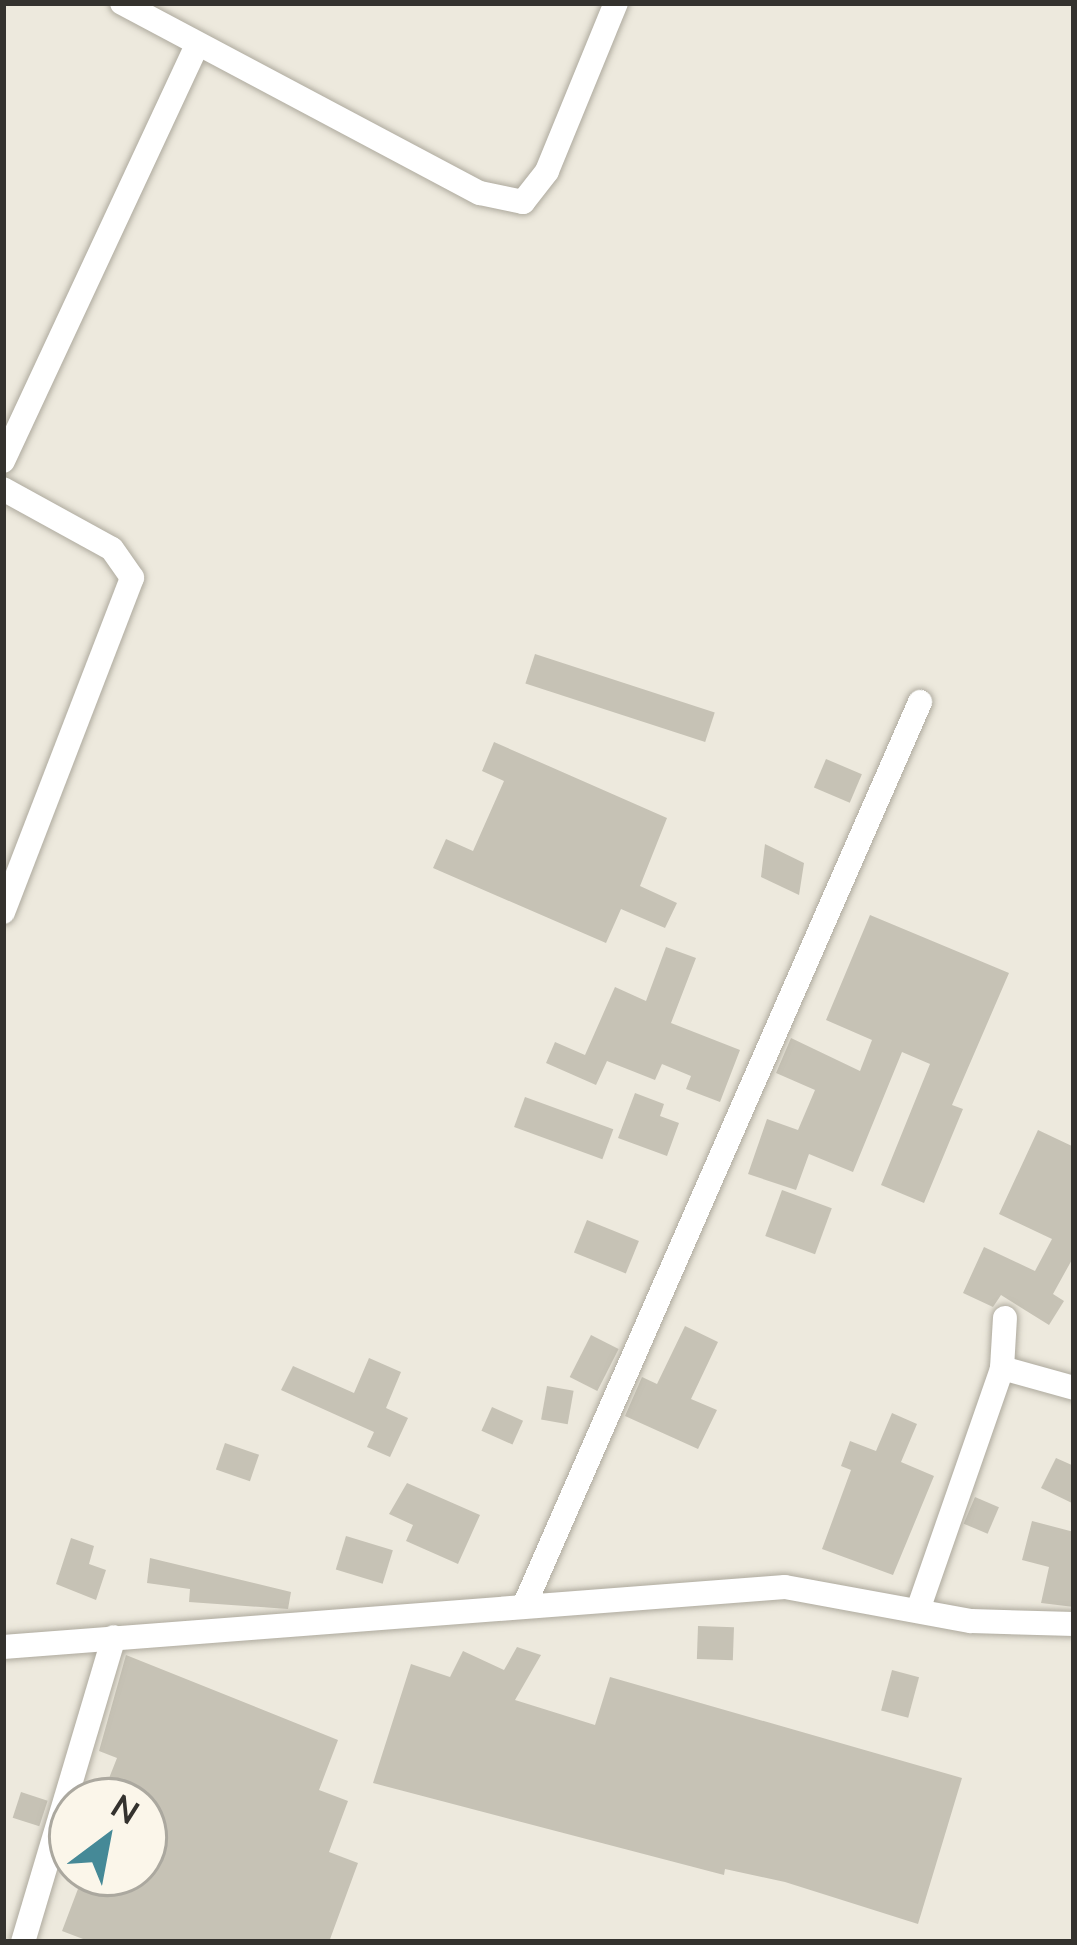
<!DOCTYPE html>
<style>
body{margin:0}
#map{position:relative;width:1077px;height:1945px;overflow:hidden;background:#ede9dd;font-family:Mulish,sans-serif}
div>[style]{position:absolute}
.building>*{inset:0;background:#c6c2b5;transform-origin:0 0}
.roads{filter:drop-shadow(0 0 3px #aeaa9e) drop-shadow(0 0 3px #aeaa9e)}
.street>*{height:24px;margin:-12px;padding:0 12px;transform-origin:12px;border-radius:12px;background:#fff}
span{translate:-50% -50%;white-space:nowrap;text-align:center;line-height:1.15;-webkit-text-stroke:10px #fbf6ea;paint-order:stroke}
.frame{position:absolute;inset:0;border:6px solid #34322e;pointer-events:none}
.north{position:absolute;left:48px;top:1777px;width:120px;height:120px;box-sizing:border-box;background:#fbf6ea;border:3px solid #aba89f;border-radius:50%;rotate:32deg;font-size:33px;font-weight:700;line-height:48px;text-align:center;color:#34322e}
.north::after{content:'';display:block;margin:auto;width:42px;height:54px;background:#458997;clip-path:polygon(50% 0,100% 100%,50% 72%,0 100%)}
</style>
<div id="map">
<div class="building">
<div style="left:535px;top:654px;width:189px;height:31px;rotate:18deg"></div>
<div style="clip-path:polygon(494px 742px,667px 818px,640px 886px,677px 903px,665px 928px,621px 909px,606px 943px,433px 868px,446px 839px,473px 851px,504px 781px,482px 771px)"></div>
<div style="left:826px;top:759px;width:39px;height:31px;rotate:23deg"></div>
<div style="clip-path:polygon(765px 844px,804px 863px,799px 895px,761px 877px)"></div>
<div style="clip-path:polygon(870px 915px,1009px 973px,952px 1105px,963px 1109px,924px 1203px,881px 1185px,930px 1064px,902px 1052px,853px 1172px,809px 1154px,796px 1190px,748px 1174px,767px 1119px,798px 1130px,815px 1090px,776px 1073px,791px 1038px,860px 1071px,872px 1040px,826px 1020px)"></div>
<div style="clip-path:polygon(666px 947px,696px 958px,671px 1023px,740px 1050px,720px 1102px,686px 1089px,691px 1076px,662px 1064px,655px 1080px,607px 1061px,596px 1085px,546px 1063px,555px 1042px,585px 1055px,615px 987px,646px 1001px)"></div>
<div style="clip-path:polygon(635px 1093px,664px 1104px,660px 1116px,679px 1123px,667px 1156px,618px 1138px)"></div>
<div style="left:525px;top:1097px;width:94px;height:32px;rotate:20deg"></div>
<div style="clip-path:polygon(1038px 1130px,1074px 1147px,1074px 1256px,1053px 1294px,1064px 1301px,1049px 1325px,1001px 1295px,993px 1307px,963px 1293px,984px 1247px,1035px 1271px,1052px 1239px,999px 1214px)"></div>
<div style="left:782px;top:1190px;width:53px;height:49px;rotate:20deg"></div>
<div style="left:587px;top:1220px;width:56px;height:35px;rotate:22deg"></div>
<div style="clip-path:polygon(685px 1326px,718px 1342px,691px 1399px,717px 1410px,698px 1449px,625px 1416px,642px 1377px,657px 1384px)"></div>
<div style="left:591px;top:1335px;width:31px;height:47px;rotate:27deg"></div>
<div style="clip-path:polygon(369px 1358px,401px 1372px,386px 1408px,408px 1418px,390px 1457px,367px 1447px,374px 1432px,281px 1390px,293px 1366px,354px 1393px)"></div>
<div style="left:547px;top:1386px;width:27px;height:34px;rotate:10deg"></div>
<div style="left:492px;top:1407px;width:34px;height:26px;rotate:24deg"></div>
<div style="clip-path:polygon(892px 1413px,917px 1424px,901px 1462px,934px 1476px,893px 1575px,822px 1549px,851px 1470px,841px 1466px,850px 1441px,876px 1451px)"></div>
<div style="left:225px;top:1443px;width:36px;height:28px;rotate:19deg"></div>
<div style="clip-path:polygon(1056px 1458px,1074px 1466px,1074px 1504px,1041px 1488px)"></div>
<div style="clip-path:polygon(407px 1483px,480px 1515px,458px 1564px,406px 1541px,413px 1525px,389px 1514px)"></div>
<div style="left:975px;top:1497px;width:26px;height:29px;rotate:23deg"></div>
<div style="clip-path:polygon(1032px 1521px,1074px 1532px,1074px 1607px,1041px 1603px,1049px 1567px,1022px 1560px)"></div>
<div style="left:346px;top:1536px;width:49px;height:35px;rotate:17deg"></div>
<div style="clip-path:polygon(71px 1538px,94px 1546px,89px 1564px,106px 1570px,96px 1600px,56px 1584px)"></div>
<div style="clip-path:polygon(150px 1558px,291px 1592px,288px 1609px,189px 1602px,190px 1589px,147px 1583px)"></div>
<div style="left:698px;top:1626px;width:36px;height:33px;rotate:2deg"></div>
<div style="clip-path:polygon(517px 1647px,541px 1655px,515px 1700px,595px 1725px,610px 1677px,962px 1778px,918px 1924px,785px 1882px,725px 1869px,724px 1875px,373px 1783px,411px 1664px,450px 1677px,463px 1651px,504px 1670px)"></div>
<div style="clip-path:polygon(126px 1655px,338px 1740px,319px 1790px,348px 1801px,329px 1852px,358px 1863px,329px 1942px,91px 1942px,62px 1931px,84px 1873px,144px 1873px,144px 1801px,100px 1801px,117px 1758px,99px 1751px)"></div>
<div style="left:892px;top:1670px;width:28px;height:42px;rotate:15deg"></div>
<div style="left:21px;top:1792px;width:28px;height:27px;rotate:18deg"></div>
</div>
<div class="roads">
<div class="street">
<div style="left:122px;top:3px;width:405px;rotate:28deg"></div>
<div style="left:480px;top:193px;width:44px;rotate:11.8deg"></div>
<div style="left:523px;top:202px;width:39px;rotate:-52deg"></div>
<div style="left:547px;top:171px;width:182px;rotate:-67.7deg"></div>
<div style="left:3px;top:461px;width:457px;rotate:-65deg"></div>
<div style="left:3px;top:489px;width:124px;rotate:28.8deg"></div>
<div style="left:112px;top:549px;width:35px;rotate:55deg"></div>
<div style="left:132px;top:578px;width:358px;rotate:111.1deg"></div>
<div style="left:1002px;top:1368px;width:75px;rotate:15.5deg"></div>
<div style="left:524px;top:1606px;width:987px;rotate:-66.34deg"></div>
<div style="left:919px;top:1607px;width:253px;rotate:-70.8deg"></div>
<div style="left:1002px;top:1368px;width:50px;rotate:-86.6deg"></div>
<div style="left:3px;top:1647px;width:784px;rotate:-4.39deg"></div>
<div style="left:785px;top:1587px;width:189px;rotate:10.4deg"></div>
<div style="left:971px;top:1621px;width:103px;rotate:1.7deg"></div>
<div style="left:23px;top:1942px;width:318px;rotate:-73.4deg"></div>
</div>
</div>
<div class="frame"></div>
<div class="north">N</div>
</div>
